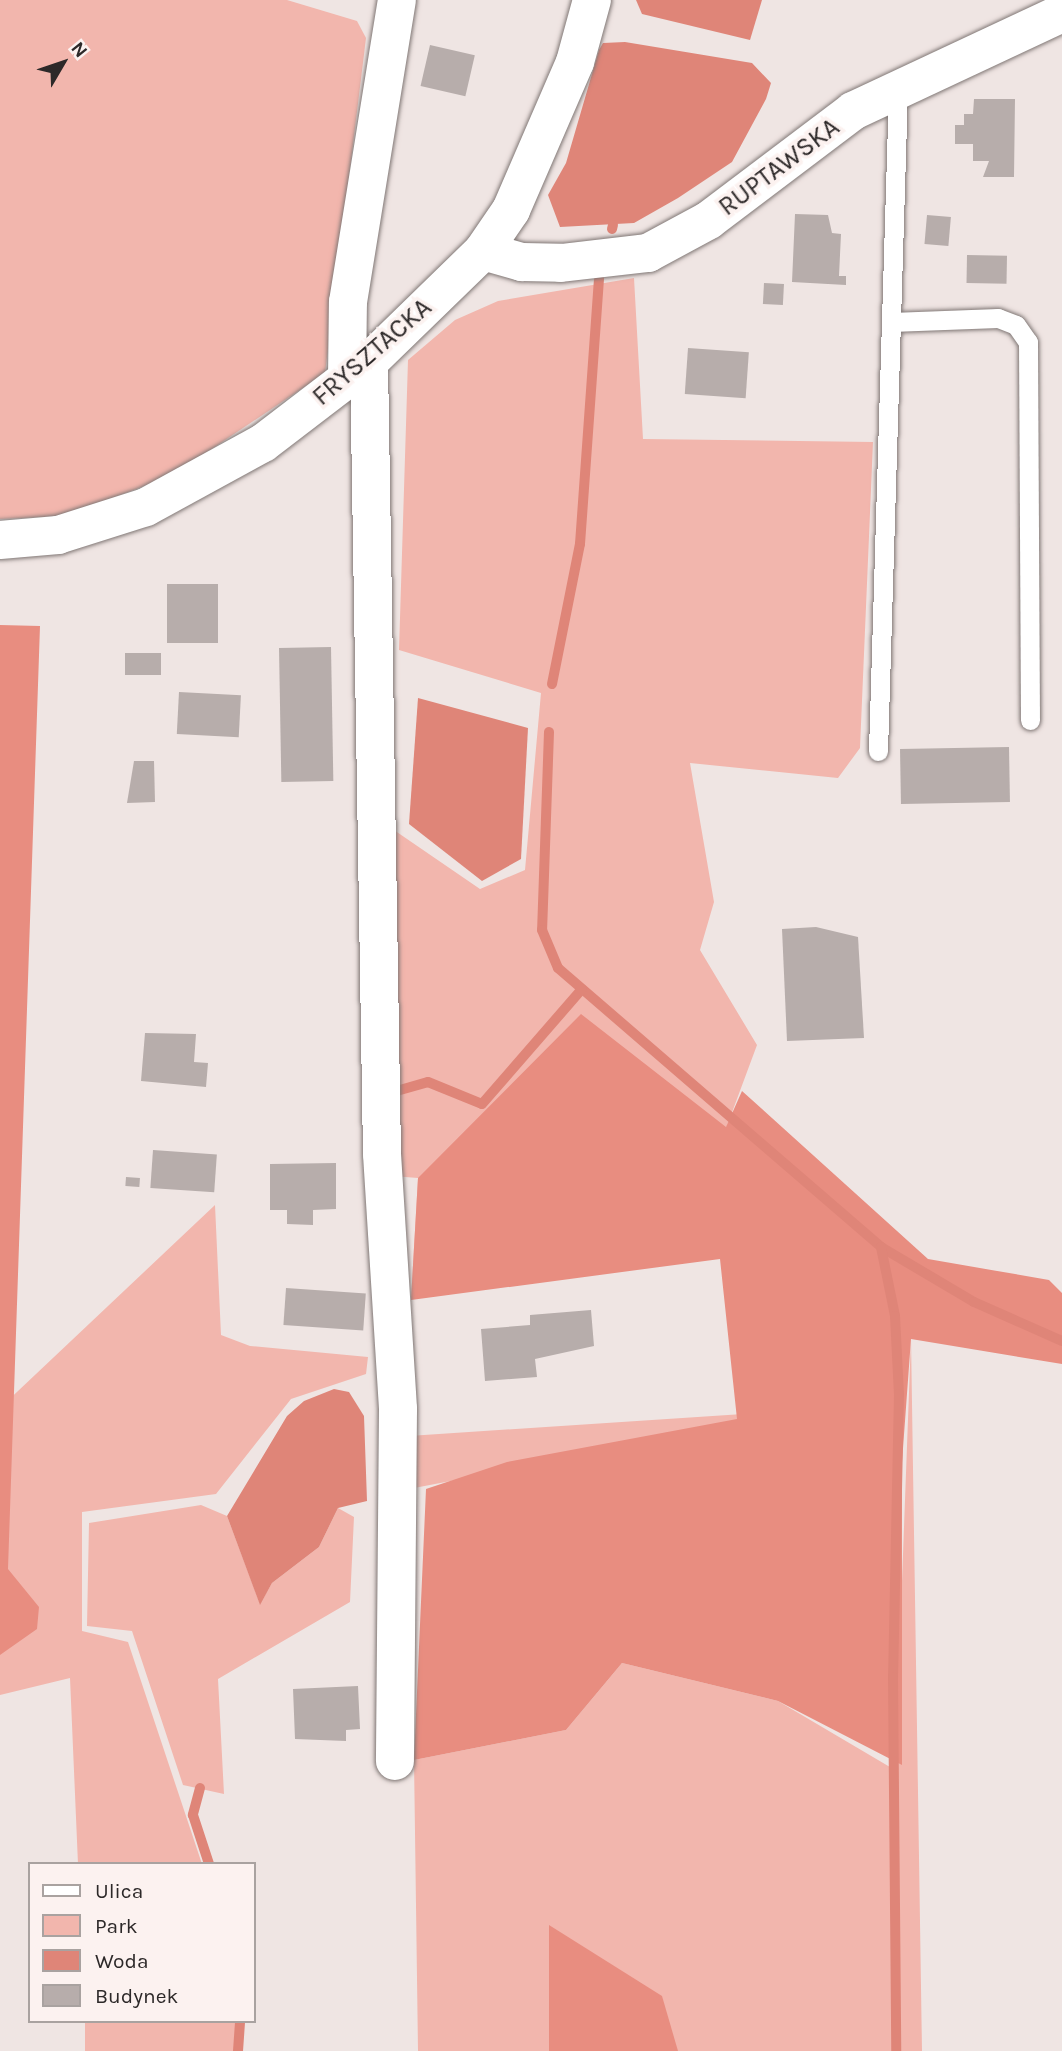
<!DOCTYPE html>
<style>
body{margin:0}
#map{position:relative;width:1062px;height:2051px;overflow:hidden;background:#efe5e3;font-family:Karla,sans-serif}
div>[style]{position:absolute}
.green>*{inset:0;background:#f2b6ad;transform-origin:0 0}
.forest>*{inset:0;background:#e88d80}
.water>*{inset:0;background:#df8578}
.stream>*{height:10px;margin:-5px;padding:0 5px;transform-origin:5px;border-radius:5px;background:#df8578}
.building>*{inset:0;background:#b7adab;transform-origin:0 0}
.roads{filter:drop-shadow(0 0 2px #807775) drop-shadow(0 0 2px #807775)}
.lane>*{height:19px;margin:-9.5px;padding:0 9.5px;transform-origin:9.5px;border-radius:9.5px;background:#fff}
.street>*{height:38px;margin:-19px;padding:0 19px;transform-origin:19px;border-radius:19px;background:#fff}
span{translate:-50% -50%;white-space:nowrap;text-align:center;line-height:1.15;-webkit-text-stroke:7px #fcf2f0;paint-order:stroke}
.street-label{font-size:26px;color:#2d2929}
.legend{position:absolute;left:28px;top:1862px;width:228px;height:161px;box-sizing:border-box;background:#fcf2f0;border:2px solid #a9a2a0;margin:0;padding:9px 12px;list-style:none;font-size:21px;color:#2d2929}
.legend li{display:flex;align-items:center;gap:14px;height:35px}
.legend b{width:35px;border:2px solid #a9a2a0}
.north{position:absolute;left:28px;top:28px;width:70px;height:70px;-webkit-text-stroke:5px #fcf2f0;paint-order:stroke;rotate:51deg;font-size:19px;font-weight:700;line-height:28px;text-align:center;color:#2d2929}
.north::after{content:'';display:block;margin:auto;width:24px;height:32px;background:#2d2929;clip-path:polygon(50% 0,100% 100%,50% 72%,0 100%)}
</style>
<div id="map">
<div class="green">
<div style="clip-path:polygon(0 0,287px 0,357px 21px,366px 38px,325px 373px,173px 475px,65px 516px,0 519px)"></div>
<div style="clip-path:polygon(634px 278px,643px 439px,873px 442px,860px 748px,838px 778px,690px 763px,714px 902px,700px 950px,757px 1045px,721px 1142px,411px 1300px,418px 1178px,392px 1176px,391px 828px,480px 889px,525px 870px,541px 693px,399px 650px,408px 360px,455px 320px,498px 301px)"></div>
<div style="clip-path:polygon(215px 1205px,221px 1335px,250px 1346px,368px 1357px,366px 1374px,291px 1399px,216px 1494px,82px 1512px,82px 1631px,128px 1642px,202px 1864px,78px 1864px,70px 1678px,0 1695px,0 1408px)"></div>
<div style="clip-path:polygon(911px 1338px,922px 2051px,418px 2051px,414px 1760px,566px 1730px,622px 1663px,778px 1701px,895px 1770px)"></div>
<div style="clip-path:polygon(743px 1414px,767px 1421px,414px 1488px,409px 1436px)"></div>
<div style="clip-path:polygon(201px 1505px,227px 1516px,260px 1604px,272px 1583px,319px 1547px,338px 1508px,354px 1517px,350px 1602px,218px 1679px,224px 1794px,183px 1785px,132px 1631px,87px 1626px,89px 1523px)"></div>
<div style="left:85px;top:2021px;width:151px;height:30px"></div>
</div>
<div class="forest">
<div style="clip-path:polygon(0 625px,40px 626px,8px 1569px,39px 1607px,37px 1629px,0 1655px)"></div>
<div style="clip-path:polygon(581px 1014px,726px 1127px,742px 1091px,928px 1259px,1049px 1280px,1062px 1293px,1062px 1364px,911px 1339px,902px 1462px,902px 1765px,778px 1701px,622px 1663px,566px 1730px,414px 1760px,426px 1489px,507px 1462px,737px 1419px,720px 1259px,411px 1300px,418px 1178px)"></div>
<div style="clip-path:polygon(549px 1925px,662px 1996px,678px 2051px,549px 2051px)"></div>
</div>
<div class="water">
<div style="clip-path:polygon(636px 0,762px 0,750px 40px,642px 14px)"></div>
<div style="clip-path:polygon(625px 42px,752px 63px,771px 83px,766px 99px,732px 162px,678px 198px,634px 223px,560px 227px,548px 195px,566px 163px,599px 50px,603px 43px)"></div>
<div style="clip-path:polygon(418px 698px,528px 728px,521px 859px,482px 881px,409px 824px)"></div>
<div style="clip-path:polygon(334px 1389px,349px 1392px,364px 1416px,367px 1501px,338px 1508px,319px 1547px,272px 1583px,260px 1605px,227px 1516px,287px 1416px,304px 1401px)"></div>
</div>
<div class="stream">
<div style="left:612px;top:229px;width:4px;rotate:-76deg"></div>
<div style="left:552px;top:684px;width:143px;rotate:-78.7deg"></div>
<div style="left:580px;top:544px;width:266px;rotate:-85.9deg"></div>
<div style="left:549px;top:732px;width:198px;rotate:92deg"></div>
<div style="left:542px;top:930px;width:41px;rotate:67.2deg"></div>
<div style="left:558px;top:968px;width:427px;rotate:40.8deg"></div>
<div style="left:881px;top:1247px;width:108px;rotate:30.6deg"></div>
<div style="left:974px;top:1302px;width:96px;rotate:23.9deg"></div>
<div style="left:393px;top:1092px;width:36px;rotate:-16deg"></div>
<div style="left:428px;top:1082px;width:58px;rotate:22.2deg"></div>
<div style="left:482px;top:1104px;width:152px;rotate:-49deg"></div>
<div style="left:881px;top:1247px;width:70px;rotate:78.5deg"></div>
<div style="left:895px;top:1316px;width:78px;rotate:87.1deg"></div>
<div style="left:899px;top:1394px;width:283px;rotate:91.2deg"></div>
<div style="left:893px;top:1677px;width:374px;rotate:89.5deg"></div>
<div style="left:200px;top:1788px;width:28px;rotate:105deg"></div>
<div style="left:193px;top:1815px;width:52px;rotate:71.9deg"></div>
<div style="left:238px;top:2051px;width:30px;rotate:-86deg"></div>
</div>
<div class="building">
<div style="left:430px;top:45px;width:46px;height:42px;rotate:13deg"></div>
<div style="clip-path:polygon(974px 99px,1015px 99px,1014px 177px,983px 177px,989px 161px,973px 161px,973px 144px,955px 144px,955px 125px,964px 125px,964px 114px,973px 114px)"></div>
<div style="clip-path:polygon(795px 214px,828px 215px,832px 233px,841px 234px,839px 276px,846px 276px,846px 285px,792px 282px)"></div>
<div style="left:927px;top:215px;width:24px;height:29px;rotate:5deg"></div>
<div style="left:967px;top:255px;width:40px;height:28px;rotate:1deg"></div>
<div style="left:764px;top:283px;width:20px;height:21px;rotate:3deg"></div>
<div style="left:688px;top:348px;width:61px;height:46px;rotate:4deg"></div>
<div style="left:167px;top:584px;width:51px;height:59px"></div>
<div style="left:331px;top:647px;width:134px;height:52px;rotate:89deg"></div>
<div style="left:161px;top:653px;width:22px;height:36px;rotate:90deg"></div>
<div style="left:179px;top:692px;width:62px;height:42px;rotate:3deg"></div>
<div style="left:1009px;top:747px;width:55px;height:109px;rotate:89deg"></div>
<div style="clip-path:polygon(134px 761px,154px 761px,155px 802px,127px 803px)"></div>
<div style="clip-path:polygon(816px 927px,858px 937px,864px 1038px,787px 1041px,782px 929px)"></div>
<div style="clip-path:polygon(145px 1033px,196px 1034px,194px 1062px,208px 1063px,206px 1087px,141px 1081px)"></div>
<div style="left:153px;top:1150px;width:64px;height:38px;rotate:4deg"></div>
<div style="clip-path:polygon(336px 1163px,336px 1209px,313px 1210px,313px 1225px,287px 1224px,287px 1210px,270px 1210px,270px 1164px)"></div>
<div style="left:126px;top:1177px;width:14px;height:9px;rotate:4deg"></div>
<div style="left:286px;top:1288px;width:80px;height:37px;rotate:4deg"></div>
<div style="clip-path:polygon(591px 1310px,594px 1346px,535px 1359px,537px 1377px,485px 1381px,481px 1329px,530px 1325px,530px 1315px)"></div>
<div style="clip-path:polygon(358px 1686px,360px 1729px,346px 1730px,346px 1741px,295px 1739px,293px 1689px)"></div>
</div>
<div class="roads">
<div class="lane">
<div style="left:891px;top:322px;width:107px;rotate:-2.1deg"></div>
<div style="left:998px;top:318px;width:19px;rotate:21deg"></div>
<div style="left:1016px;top:325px;width:21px;rotate:55deg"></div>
<div style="left:1028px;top:342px;width:378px;rotate:89.7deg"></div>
<div style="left:878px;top:751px;width:663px;rotate:-88.27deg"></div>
</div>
<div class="street">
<div style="left:483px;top:251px;width:41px;rotate:15.8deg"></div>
<div style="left:522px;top:262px;width:39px;rotate:1deg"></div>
<div style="left:561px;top:263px;width:88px;rotate:-6.6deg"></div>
<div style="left:648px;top:253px;width:69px;rotate:-28.4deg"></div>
<div style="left:709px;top:220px;width:181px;rotate:-37.1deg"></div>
<div style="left:853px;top:111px;width:231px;rotate:-25.1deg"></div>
<div style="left:369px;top:362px;width:792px;rotate:89.06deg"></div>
<div style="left:382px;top:1154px;width:256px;rotate:86.4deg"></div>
<div style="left:398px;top:1409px;width:352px;rotate:90.5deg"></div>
<div style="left:347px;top:379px;width:77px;rotate:-89.3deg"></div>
<div style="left:348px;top:302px;width:306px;rotate:-80.8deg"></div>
<div style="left:0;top:540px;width:58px;rotate:-4.9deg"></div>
<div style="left:58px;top:535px;width:92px;rotate:-17.7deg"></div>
<div style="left:146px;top:507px;width:133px;rotate:-28.7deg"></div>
<div style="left:263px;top:443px;width:133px;rotate:-37.4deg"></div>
<div style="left:369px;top:362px;width:159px;rotate:-44.2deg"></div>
<div style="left:483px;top:251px;width:50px;rotate:-55.7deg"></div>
<div style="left:511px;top:210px;width:161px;rotate:-66.6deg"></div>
<div style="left:575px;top:62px;width:64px;rotate:-74.7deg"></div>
</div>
</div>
<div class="street-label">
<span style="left:779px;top:167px;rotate:-37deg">RUPTAWSKA</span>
<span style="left:372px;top:352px;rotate:-41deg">FRYSZTACKA</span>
</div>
<ul class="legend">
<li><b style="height:9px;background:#fff"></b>Ulica</li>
<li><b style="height:19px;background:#f2b6ad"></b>Park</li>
<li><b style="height:19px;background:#df8578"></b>Woda</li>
<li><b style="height:19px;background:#b7adab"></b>Budynek</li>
</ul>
<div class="north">N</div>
</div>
